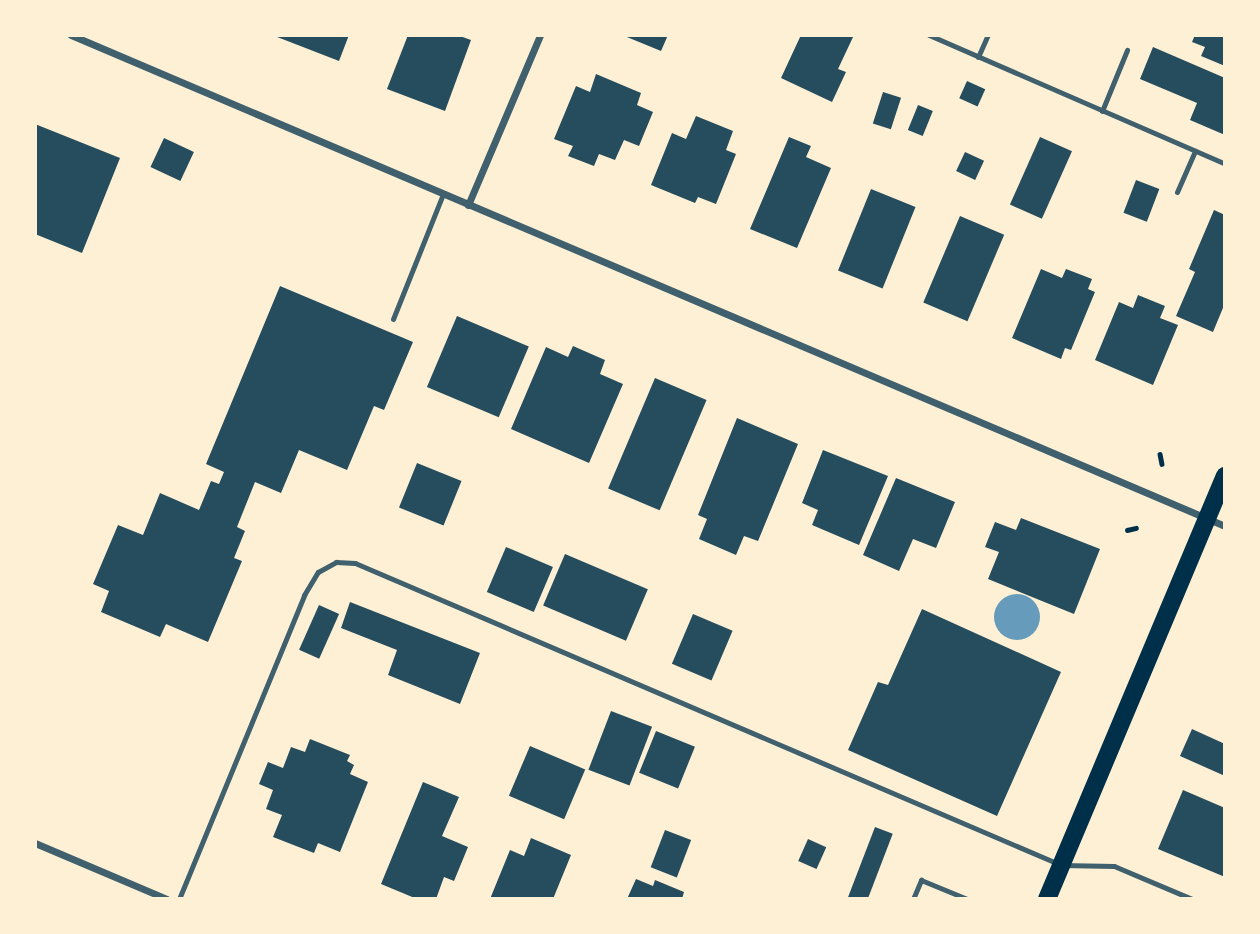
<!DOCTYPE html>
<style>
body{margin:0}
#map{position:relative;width:1260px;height:934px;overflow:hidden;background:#fdf0d5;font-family:"Archivo Narrow",sans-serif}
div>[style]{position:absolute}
.water>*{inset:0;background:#669bbc}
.round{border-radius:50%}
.building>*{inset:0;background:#264d5e;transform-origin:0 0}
.path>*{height:4.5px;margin:-2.25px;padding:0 2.25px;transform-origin:2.25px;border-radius:2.25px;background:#003049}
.service>*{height:5px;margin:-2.5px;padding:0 2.5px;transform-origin:2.5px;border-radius:2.5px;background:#3f606c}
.minor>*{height:7px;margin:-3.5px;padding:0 3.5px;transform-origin:3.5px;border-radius:3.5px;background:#3f606c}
.primary>*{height:18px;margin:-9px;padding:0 9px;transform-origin:9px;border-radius:9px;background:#003049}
span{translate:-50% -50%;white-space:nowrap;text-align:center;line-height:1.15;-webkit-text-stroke:6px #fdf0d5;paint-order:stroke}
.frame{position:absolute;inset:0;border:37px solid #fdf0d5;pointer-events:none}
</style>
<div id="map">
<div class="water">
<div class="round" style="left:994px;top:594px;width:46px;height:46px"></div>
</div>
<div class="building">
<div style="clip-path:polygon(272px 35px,349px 35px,339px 61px)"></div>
<div style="clip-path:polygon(408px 35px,457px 35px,471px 40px,445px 111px,387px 89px)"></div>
<div style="clip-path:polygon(622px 35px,668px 35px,661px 51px)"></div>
<div style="clip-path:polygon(801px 35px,854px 35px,838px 69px,846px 72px,832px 102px,781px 78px)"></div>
<div style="clip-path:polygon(1195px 35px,1225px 35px,1225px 66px,1201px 56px,1205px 47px,1192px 42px)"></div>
<div style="clip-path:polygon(1153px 47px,1225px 78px,1225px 135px,1190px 120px,1197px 103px,1140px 79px)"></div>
<div style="clip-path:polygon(596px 74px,641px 93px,637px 105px,653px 112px,639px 146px,624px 140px,615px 160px,599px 154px,594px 166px,568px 156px,573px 146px,554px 139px,576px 86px,590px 92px)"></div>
<div style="left:967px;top:81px;width:20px;height:19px;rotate:24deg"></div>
<div style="left:883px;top:92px;width:19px;height:33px;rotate:18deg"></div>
<div style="left:918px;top:105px;width:16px;height:27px;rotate:22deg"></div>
<div style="clip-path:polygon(696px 116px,733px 131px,726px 150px,736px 154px,716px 204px,698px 197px,695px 203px,651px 185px,672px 133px,686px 139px)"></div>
<div style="clip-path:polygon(35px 124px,120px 158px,82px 253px,35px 234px)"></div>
<div style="clip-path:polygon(789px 137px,811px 146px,806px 157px,831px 168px,797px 248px,750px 229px)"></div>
<div style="left:1040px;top:137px;width:35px;height:74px;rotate:24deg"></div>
<div style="left:164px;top:138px;width:33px;height:32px;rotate:25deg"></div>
<div style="left:965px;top:152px;width:21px;height:21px;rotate:25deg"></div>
<div style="left:1136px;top:180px;width:25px;height:35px;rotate:21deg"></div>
<div style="left:871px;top:189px;width:48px;height:88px;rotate:22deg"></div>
<div style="clip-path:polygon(1214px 210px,1225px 215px,1225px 303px,1213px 332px,1176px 316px,1195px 272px,1189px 269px)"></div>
<div style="left:960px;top:216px;width:48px;height:94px;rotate:23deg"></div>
<div style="clip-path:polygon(1041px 269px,1062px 278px,1066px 269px,1092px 279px,1088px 289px,1095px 292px,1071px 350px,1065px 348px,1061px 359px,1012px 338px)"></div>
<div style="clip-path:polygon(280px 286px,413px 342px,384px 410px,374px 406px,347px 470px,299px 450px,281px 493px,255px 482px,237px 527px,245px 531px,234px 558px,242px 561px,208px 642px,166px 624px,160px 637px,101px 612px,109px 591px,93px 584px,118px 525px,143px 535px,160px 493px,199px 510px,211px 481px,219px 484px,224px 472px,206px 464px)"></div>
<div style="clip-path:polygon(1138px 295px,1165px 306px,1160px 318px,1178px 325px,1153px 385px,1095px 360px,1119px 302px,1133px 308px)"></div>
<div style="left:457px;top:316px;width:78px;height:77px;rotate:23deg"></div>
<div style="clip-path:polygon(573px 346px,605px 360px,600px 374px,623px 384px,589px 463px,511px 429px,546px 347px,568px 357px)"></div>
<div style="left:655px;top:378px;width:56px;height:120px;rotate:23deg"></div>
<div style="clip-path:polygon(737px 418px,798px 444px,758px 541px,744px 536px,736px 555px,699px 539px,707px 519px,698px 515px)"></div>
<div style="clip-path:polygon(823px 450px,888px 476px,859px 545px,812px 525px,818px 510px,802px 503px)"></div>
<div style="left:417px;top:463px;width:48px;height:48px;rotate:22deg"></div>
<div style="clip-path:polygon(896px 478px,955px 502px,936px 548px,913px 539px,899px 571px,863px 555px)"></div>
<div style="clip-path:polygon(1021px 518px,1100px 549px,1074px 614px,988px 579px,999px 552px,985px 547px,995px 522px,1016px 530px)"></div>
<div style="left:506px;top:547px;width:51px;height:49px;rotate:23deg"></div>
<div style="left:565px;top:554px;width:90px;height:56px;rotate:23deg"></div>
<div style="clip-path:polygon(350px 602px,480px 653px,460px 704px,388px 675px,397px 650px,341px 628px)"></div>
<div style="left:319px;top:605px;width:22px;height:49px;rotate:24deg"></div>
<div style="clip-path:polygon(922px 609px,1061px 672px,997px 816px,848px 750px,878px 682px,888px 685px)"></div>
<div style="left:693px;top:614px;width:43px;height:54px;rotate:23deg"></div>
<div style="left:611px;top:711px;width:44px;height:63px;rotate:21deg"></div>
<div style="clip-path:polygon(1192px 729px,1225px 744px,1225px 776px,1180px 756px)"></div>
<div style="left:656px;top:731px;width:42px;height:45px;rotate:22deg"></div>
<div style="clip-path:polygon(310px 739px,350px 755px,347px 761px,354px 765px,350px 774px,368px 782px,340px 852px,318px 843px,314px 853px,273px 837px,282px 815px,266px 809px,273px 790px,259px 784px,268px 762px,283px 768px,291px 747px,305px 752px)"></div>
<div style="left:530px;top:746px;width:60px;height:54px;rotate:23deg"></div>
<div style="clip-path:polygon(423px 782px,459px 797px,442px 836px,468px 847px,454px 881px,444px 877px,436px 899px,417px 899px,381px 884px)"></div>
<div style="clip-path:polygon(1183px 790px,1225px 808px,1225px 877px,1158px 849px)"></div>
<div style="left:875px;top:827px;width:19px;height:78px;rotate:21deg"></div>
<div style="left:665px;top:830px;width:28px;height:40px;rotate:21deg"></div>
<div style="clip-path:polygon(531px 838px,571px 855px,553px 899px,490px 899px,510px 850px,524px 856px)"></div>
<div style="left:808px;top:839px;width:20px;height:24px;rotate:24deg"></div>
<div style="clip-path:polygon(636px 879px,653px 886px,655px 880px,684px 892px,682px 899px,627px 899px)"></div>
</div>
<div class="path">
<div style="left:1160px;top:454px;width:10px;rotate:79deg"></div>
<div style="left:1127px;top:530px;width:9px;rotate:-13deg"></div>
</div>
<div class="service">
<div style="left:929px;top:35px;width:323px;rotate:23.5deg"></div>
<div style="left:978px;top:57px;width:24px;rotate:-66deg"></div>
<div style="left:1102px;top:111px;width:66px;rotate:-67.7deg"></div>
<div style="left:1177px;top:192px;width:45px;rotate:-66.3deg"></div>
<div style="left:393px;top:319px;width:135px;rotate:-68.2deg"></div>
<div style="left:179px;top:899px;width:329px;rotate:-67.6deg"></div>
<div style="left:304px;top:595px;width:27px;rotate:-59deg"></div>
<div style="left:318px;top:572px;width:21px;rotate:-29deg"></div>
<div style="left:336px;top:562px;width:19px;rotate:3deg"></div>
<div style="left:355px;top:563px;width:768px;rotate:23.16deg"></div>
<div style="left:1061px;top:865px;width:53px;rotate:1.1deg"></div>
<div style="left:1114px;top:866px;width:85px;rotate:22.9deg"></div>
<div style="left:913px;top:899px;width:21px;rotate:-67deg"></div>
<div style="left:921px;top:880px;width:50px;rotate:22.4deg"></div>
</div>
<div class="minor">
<div style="left:71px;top:35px;width:1254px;rotate:23.05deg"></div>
<div style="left:468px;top:205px;width:185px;rotate:-67deg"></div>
<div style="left:35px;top:843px;width:143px;rotate:23deg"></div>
</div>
<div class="primary">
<div style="left:1047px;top:899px;width:459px;rotate:-67.2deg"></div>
</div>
<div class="frame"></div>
</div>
